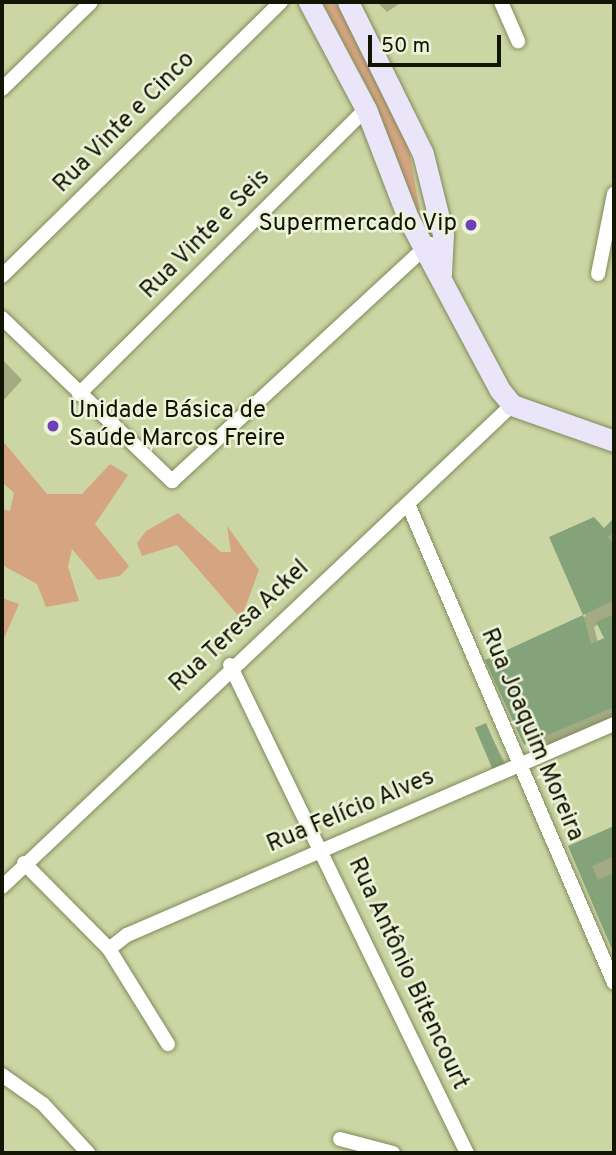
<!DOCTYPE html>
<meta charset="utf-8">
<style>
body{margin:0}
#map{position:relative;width:616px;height:1155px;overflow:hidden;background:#cbd6a4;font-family:Overpass,sans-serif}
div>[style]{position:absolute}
.green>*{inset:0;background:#d5a582}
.shadow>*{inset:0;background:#0003}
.building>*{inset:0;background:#85a37a;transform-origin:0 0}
.roads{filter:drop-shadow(0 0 2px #808a5a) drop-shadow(0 0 2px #808a5a)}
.street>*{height:14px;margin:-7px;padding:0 7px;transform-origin:7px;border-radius:7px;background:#fff}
.secondary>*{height:21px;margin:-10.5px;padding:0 10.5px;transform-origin:10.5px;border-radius:10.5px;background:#ebe5f9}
.dots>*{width:19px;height:19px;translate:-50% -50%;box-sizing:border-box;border:4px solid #eef4da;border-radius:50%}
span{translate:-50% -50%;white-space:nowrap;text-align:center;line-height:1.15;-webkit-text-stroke:5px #eef4da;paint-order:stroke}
.street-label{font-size:24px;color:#121503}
.poi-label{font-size:24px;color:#121503}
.right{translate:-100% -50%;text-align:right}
.left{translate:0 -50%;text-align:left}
.frame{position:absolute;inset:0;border:4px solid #121503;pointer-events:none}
.scale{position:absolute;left:368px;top:35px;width:133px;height:32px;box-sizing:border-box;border:4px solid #121503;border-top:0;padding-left:9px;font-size:21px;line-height:24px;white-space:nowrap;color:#121503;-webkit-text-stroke:5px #eef4da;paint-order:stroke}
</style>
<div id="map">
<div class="green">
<div style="clip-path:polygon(322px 2px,335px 2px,352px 28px,408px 144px,422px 222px,369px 90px)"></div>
<div style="clip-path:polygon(2px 440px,47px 494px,82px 494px,110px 464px,128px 475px,95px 524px,129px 566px,120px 576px,98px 580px,72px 549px,68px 567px,79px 601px,46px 607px,37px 584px,2px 565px,2px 509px,10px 511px,14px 493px,2px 482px)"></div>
<div style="clip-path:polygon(178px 513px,221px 552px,231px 552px,227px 526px,259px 570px,241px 619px,177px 545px,142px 556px,137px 543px,146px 531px)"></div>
<div style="clip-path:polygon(2px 598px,19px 604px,2px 643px)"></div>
</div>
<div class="shadow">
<div style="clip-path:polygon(377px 2px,402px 2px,387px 12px)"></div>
<div style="clip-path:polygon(2px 359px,22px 380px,2px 402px)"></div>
<div style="clip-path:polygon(evenodd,614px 520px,614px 717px,533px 752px,487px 661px,586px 616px,574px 593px,614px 520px,599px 624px,607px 639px,598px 643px,594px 627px,599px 624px)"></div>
<div style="clip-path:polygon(486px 726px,510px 772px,501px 776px,493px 768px)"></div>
<div style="clip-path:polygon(614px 828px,614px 948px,571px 847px)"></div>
</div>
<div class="building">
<div style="clip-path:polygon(594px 517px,604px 528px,614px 518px,614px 533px,607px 537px,614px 543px,614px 600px,583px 615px,591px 644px,604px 638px,596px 622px,614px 614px,614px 707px,524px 745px,485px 660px,583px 615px,549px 537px)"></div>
<div style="left:486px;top:723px;width:44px;height:12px;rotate:67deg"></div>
<div style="clip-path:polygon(614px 826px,614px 856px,592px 866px,598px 880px,614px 873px,614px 954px,568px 846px)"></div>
</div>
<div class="roads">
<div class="street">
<div style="left:501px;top:2px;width:43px;rotate:66.4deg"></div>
<div style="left:2px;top:89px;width:124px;rotate:-44.3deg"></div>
<div style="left:598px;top:274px;width:82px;rotate:-78.7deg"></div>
<div style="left:2px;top:276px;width:391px;rotate:-44.5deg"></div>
<div style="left:2px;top:318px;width:236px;rotate:43.8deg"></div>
<div style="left:172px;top:481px;width:350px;rotate:-42.7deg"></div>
<div style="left:79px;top:394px;width:404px;rotate:-44.8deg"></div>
<div style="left:408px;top:504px;width:521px;rotate:66.73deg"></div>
<div style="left:230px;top:665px;width:543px;rotate:64.1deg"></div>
<div style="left:24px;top:863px;width:121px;rotate:45.3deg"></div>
<div style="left:109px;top:949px;width:23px;rotate:-38deg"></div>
<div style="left:127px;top:935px;width:531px;rotate:-23.43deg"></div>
<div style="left:2px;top:887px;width:702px;rotate:-43.38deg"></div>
<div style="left:109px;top:949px;width:112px;rotate:58.2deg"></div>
<div style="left:2px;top:1075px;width:50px;rotate:35.3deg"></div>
<div style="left:43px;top:1104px;width:67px;rotate:47.4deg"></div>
<div style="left:340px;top:1139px;width:55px;rotate:14.8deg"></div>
</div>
<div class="secondary">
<div style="left:309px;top:2px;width:121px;rotate:62deg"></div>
<div style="left:366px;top:109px;width:117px;rotate:68.9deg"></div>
<div style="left:408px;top:218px;width:195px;rotate:61.9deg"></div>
<div style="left:500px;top:390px;width:19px;rotate:51deg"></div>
<div style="left:512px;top:405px;width:108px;rotate:19.4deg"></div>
<div style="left:348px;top:2px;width:169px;rotate:63.7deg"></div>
<div style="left:423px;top:154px;width:82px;rotate:76deg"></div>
<div style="left:443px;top:234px;width:40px;rotate:92.9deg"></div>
</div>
</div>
<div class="dots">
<div style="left:471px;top:225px;background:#6e3fb7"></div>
<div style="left:53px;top:426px;background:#6e3fb7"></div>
</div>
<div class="street-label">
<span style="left:125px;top:123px;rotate:-45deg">Rua Vinte e Cinco</span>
<span style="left:206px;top:235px;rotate:-45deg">Rua Vinte e Seis</span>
<span style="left:240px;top:627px;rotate:-43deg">Rua Teresa Ackel</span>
<span style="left:531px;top:735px;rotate:67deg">Rua Joaquim Moreira</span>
<span style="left:351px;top:812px;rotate:-23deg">Rua Felício Alves</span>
<span style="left:407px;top:974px;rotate:65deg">Rua Antônio Bitencourt</span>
</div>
<div class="poi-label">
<span class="right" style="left:457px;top:225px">Supermercado Vip</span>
<span class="left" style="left:69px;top:426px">Unidade Básica de<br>Saúde Marcos Freire</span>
</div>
<div class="frame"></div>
<div class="scale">50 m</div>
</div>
